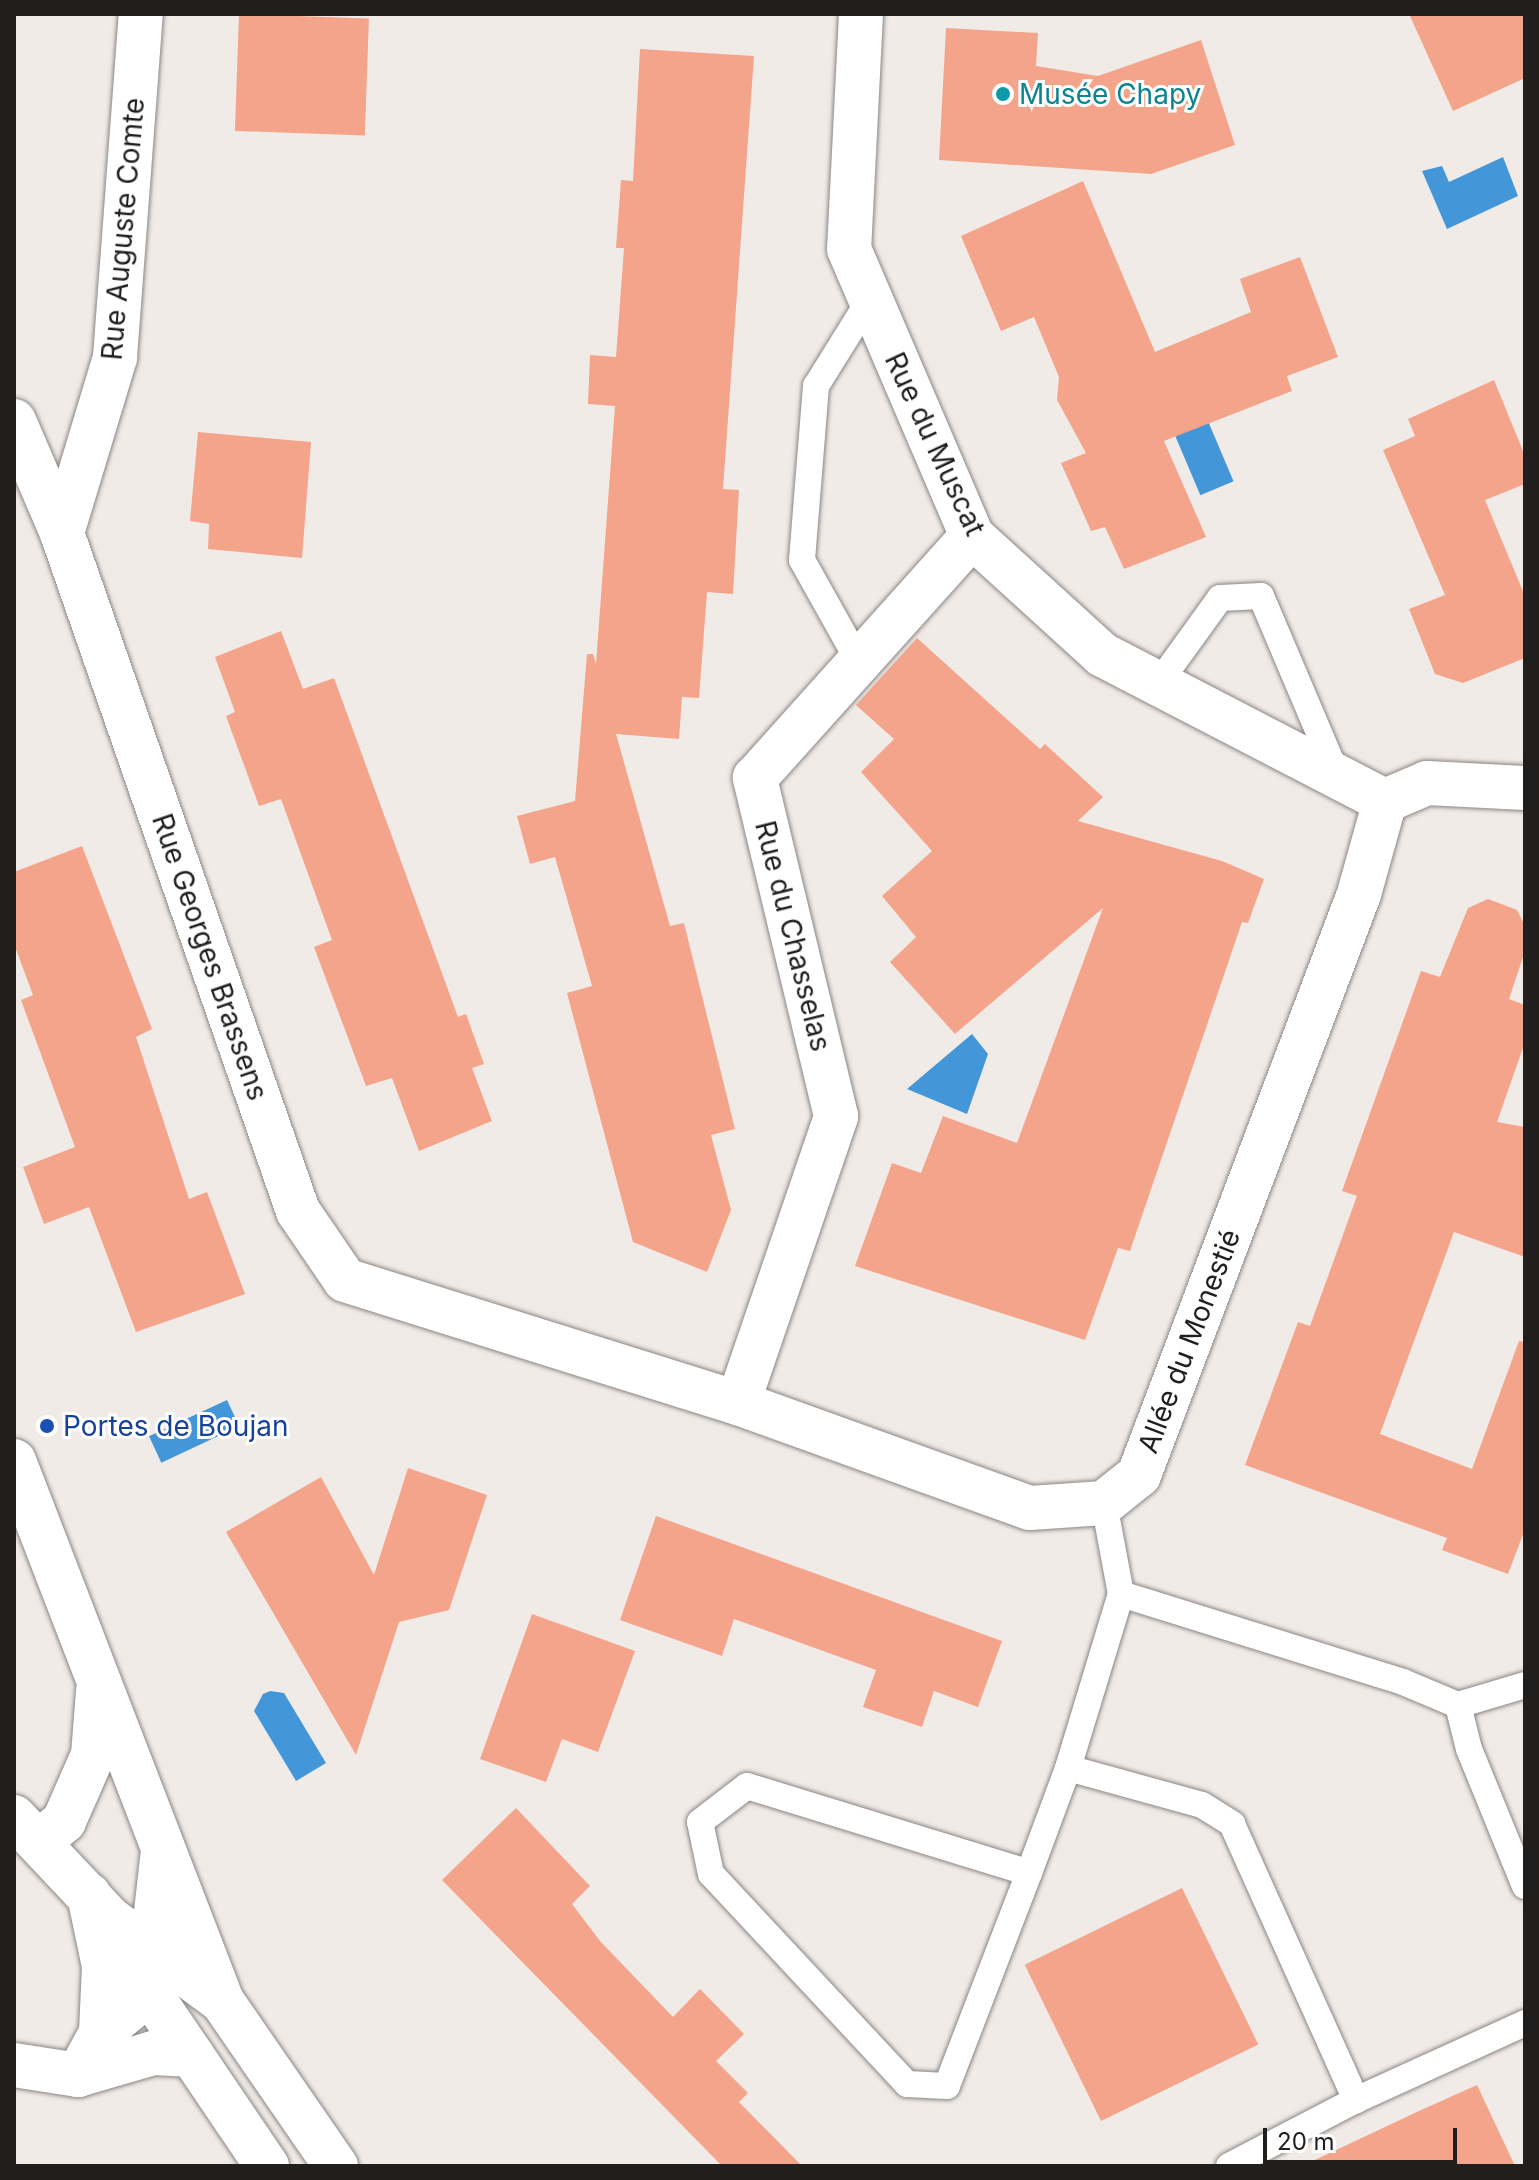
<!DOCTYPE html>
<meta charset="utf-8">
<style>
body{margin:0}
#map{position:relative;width:1539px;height:2180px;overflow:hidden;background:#f1ebe8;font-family:Inter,sans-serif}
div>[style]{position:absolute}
.water>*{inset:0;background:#4396d8;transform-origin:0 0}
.building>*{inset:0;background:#f4a48a;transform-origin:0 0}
.roads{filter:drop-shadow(0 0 2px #8b8683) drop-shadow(0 0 2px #8b8683)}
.lane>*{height:26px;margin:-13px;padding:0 13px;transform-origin:13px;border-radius:13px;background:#fff}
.street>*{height:44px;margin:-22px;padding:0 22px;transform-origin:22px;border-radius:22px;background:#fff}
.secondary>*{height:44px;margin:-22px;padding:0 22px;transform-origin:22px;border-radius:22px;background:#fff}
.dots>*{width:22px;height:22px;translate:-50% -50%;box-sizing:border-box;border:4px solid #fff;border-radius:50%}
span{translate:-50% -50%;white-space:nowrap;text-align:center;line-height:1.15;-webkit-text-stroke:6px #fff;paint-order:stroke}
.culture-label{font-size:28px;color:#0d838f}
.left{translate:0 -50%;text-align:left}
.street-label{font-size:28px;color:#211f1e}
.transit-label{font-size:28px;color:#164399}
.frame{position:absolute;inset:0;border:16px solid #211f1e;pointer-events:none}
.scale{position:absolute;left:1263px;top:2128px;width:194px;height:36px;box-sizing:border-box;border:4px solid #211f1e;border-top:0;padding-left:10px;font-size:24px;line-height:28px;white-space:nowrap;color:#211f1e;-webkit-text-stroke:6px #fff;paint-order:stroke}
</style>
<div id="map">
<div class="water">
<div style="clip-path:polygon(1503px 157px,1518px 196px,1447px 229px,1422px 171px,1442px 166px,1449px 182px)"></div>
<div style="left:1205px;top:414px;width:73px;height:36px;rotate:67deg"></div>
<div style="clip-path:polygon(972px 1034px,988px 1054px,967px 1114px,907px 1089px)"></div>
<div style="left:227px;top:1400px;width:29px;height:86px;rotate:65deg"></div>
<div style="clip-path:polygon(270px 1691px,284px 1693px,326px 1763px,296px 1781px,254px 1711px,263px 1694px)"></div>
</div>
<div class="building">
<div style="left:239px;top:14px;width:130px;height:117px;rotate:2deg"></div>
<div style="clip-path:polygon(1409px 14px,1525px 14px,1525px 78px,1453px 111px)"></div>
<div style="clip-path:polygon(946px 28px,1038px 33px,1036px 66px,1098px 76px,1201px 40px,1235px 145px,1151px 174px,939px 160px)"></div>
<div style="clip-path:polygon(640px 49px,754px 56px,723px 489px,739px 490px,733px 594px,707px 592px,699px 698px,682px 697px,679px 739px,616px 734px,670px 926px,684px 923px,735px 1129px,711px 1135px,731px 1210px,707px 1272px,633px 1242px,567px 993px,592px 986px,555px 857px,530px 864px,517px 816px,575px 801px,587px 654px,593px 654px,596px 664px,615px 406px,588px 404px,590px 355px,616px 357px,624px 248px,616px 248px,621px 180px,633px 181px)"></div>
<div style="clip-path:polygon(1083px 181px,1155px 352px,1251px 312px,1240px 279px,1300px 257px,1338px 357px,1287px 376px,1292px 391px,1164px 441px,1206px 537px,1124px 569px,1105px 527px,1091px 531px,1061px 463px,1086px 453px,1057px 400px,1059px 377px,1034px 317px,1001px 331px,961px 236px)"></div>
<div style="clip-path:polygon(1494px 380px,1525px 456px,1525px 484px,1485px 500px,1525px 596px,1525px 658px,1463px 683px,1435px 674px,1409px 609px,1445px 595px,1383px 450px,1415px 436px,1408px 419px)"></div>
<div style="clip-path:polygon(198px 432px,311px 442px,302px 558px,208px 549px,209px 524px,190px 521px)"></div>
<div style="clip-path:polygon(281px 631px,303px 689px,334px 678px,458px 1017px,466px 1014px,484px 1064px,472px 1068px,492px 1121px,419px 1151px,392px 1078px,366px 1086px,314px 947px,332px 940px,281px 799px,259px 806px,226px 716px,235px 712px,215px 657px)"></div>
<div style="clip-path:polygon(917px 638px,1040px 749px,1045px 744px,1103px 797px,1078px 821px,1222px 861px,1264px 879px,1248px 923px,1242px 922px,1130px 1251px,1118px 1248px,1085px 1340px,855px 1266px,892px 1163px,921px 1173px,943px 1116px,1017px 1143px,1103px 908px,955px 1034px,890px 962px,916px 937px,882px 896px,932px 851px,861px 772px,894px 739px,856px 705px)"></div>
<div style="clip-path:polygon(82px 846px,152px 1029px,136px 1037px,189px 1199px,207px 1192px,245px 1294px,136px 1332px,89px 1207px,44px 1224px,23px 1167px,75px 1147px,21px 1000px,33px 995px,14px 944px,14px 872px)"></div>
<div style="clip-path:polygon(1488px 899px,1517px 910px,1525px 926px,1525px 951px,1509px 999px,1525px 1005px,1525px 1042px,1497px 1122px,1525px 1127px,1525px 1257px,1454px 1232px,1380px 1434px,1472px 1469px,1519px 1341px,1525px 1342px,1525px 1529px,1508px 1574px,1442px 1550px,1447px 1538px,1245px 1465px,1298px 1322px,1310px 1326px,1357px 1196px,1342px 1191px,1421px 971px,1440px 977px,1468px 908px)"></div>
<div style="clip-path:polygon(408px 1468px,487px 1495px,449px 1610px,399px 1622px,356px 1755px,226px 1532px,321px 1477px,374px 1575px)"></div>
<div style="clip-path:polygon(656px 1516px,1002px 1641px,978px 1707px,934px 1691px,922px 1727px,863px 1707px,876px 1670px,734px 1619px,722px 1656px,620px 1620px)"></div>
<div style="clip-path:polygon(532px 1614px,635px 1651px,598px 1752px,562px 1739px,546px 1782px,480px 1759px)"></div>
<div style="clip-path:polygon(516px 1808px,590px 1886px,572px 1904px,600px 1941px,673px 2017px,700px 1989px,744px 2034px,716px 2061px,748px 2093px,739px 2102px,802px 2166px,722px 2166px,442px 1880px)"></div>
<div style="left:1182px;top:1888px;width:174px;height:175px;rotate:64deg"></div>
<div style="clip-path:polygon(1477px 2085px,1515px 2166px,1302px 2166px,1419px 2111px)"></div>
</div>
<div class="roads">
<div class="lane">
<div style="left:859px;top:662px;width:117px;rotate:-119.2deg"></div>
<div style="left:802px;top:560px;width:175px;rotate:-85.4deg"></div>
<div style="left:816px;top:386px;width:100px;rotate:-58.1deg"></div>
<div style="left:1158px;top:684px;width:106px;rotate:-54.2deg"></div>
<div style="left:1220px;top:598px;width:41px;rotate:-2.8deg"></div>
<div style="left:1261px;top:596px;width:194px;rotate:67deg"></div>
<div style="left:1121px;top:1594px;width:295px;rotate:17.3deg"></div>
<div style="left:1403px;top:1682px;width:60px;rotate:22.7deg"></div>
<div style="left:1458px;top:1705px;width:70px;rotate:-16.6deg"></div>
<div style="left:1458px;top:1705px;width:45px;rotate:76deg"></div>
<div style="left:1469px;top:1749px;width:148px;rotate:67.8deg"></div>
<div style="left:1068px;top:1768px;width:139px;rotate:15.4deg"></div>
<div style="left:1202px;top:1805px;width:36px;rotate:32deg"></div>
<div style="left:1232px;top:1824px;width:303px;rotate:65.8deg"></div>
<div style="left:1029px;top:1873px;width:228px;rotate:111.1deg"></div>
<div style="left:947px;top:2086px;width:40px;rotate:-177.1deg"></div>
<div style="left:907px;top:2084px;width:287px;rotate:-133deg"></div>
<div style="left:711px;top:1874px;width:53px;rotate:-101.9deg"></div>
<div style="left:700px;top:1822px;width:59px;rotate:-37.5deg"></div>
<div style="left:747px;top:1786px;width:295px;rotate:17.1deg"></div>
<div style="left:1029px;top:1873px;width:112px;rotate:-69.6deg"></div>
<div style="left:1068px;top:1768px;width:182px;rotate:-73.1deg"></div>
<div style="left:1121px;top:1594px;width:93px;rotate:-100.6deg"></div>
<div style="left:1229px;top:2166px;width:143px;rotate:-27.5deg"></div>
<div style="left:1356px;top:2100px;width:186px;rotate:-24.5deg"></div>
</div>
<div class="street">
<div style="left:861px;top:14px;width:235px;rotate:92.9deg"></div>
<div style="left:849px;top:249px;width:312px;rotate:66.8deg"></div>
<div style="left:972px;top:536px;width:177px;rotate:42.3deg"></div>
<div style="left:1103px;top:655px;width:318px;rotate:27.4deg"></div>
<div style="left:14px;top:421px;width:122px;rotate:66.8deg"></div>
<div style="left:62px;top:533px;width:718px;rotate:70.81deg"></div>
<div style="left:298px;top:1211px;width:83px;rotate:55.7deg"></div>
<div style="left:345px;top:1280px;width:412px;rotate:17.4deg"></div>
<div style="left:738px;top:1403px;width:310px;rotate:19.8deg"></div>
<div style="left:1030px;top:1508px;width:74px;rotate:-3.9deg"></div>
<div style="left:1104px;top:1503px;width:45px;rotate:-38.7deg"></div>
<div style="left:1139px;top:1475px;width:621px;rotate:-69.26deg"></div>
<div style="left:1359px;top:894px;width:97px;rotate:-74.4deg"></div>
<div style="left:1385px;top:801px;width:46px;rotate:-23.2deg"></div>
<div style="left:1427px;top:783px;width:98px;rotate:2.9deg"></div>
<div style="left:62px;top:533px;width:184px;rotate:-73.2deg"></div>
<div style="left:115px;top:357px;width:344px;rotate:-85.7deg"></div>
<div style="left:738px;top:1403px;width:303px;rotate:-71.1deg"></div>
<div style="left:836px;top:1116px;width:348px;rotate:-103.5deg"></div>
<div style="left:755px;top:778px;width:325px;rotate:-48.1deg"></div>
<div style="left:14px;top:1461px;width:579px;rotate:68.93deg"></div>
<div style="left:39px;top:1842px;width:33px;rotate:-40deg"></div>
<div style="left:64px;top:1821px;width:72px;rotate:-66.3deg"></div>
<div style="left:93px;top:1755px;width:64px;rotate:-85.5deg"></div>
<div style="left:89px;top:1895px;width:73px;rotate:78.1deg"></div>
<div style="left:104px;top:1966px;width:67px;rotate:92.6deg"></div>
<div style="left:14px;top:2065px;width:65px;rotate:8.9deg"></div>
<div style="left:78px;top:2075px;width:78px;rotate:-16.3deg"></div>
<div style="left:153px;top:2053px;width:39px;rotate:3deg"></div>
<div style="left:78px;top:2075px;width:48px;rotate:-61.3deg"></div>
<div style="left:101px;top:2033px;width:39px;rotate:-40deg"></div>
<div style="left:131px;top:2008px;width:65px;rotate:-71deg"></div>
<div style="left:152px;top:1947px;width:98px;rotate:-83.5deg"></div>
</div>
<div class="secondary">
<div style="left:14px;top:1817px;width:141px;rotate:46.7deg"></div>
<div style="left:111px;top:1920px;width:67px;rotate:63.4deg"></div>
<div style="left:141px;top:1980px;width:225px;rotate:55.9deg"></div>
<div style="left:113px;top:1921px;width:135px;rotate:36.3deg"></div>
<div style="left:222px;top:2001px;width:201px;rotate:55.4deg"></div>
</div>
</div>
<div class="dots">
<div style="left:1003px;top:94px;background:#0f9aa8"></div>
<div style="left:47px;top:1426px;background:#1a4fb4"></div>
</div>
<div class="culture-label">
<span class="left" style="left:1019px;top:94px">Musée Chapy</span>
</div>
<div class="street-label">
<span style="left:123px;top:229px;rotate:-85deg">Rue Auguste Comte</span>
<span style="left:935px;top:444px;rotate:65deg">Rue du Muscat</span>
<span style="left:793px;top:936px;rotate:76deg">Rue du Chasselas</span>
<span style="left:210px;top:957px;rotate:71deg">Rue Georges Brassens</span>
<span style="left:1189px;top:1341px;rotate:-69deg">Allée du Monestié</span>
</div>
<div class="transit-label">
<span class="left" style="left:63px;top:1426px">Portes de Boujan</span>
</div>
<div class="frame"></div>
<div class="scale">20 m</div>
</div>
